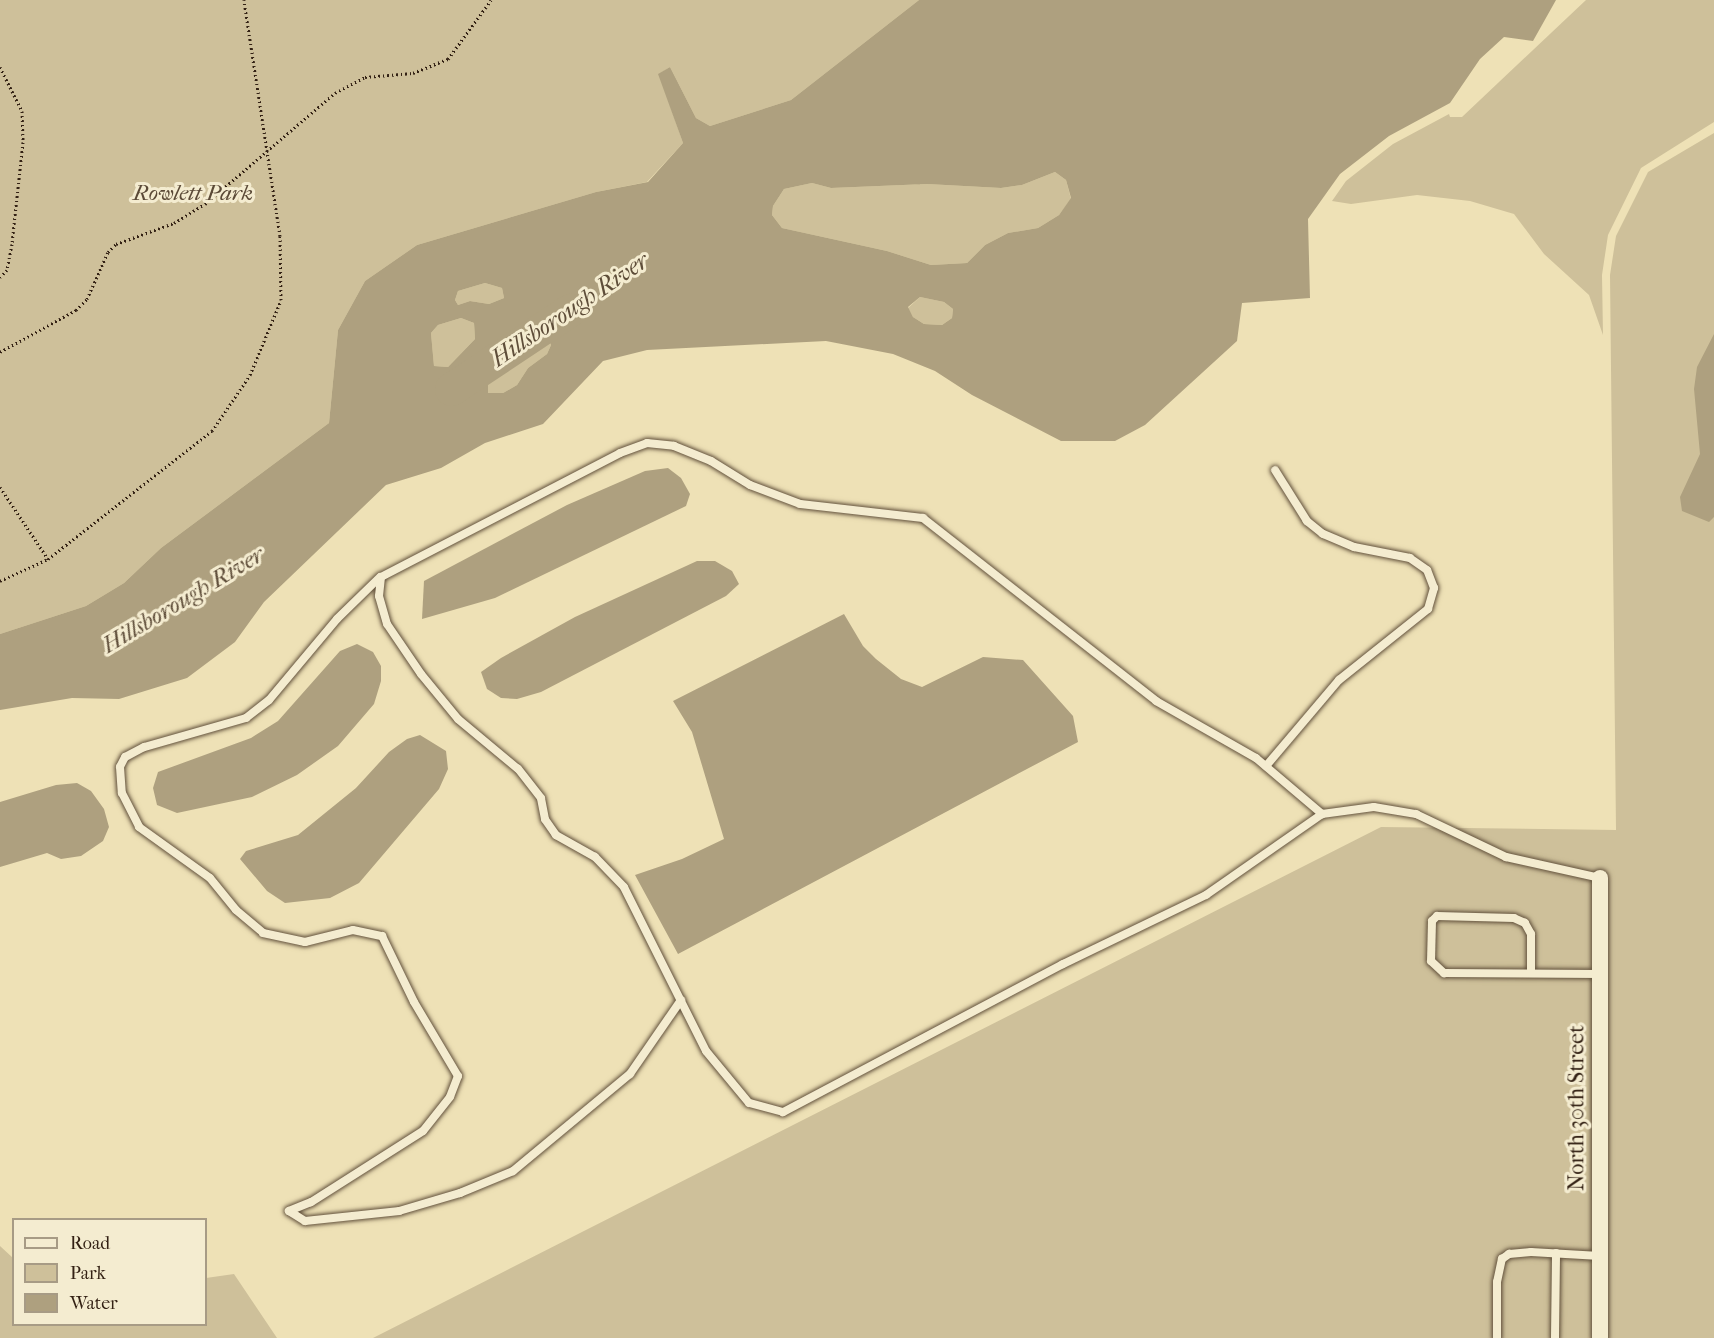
<!DOCTYPE html>
<style>
body{margin:0}
#map{position:relative;width:1714px;height:1338px;overflow:hidden;background:#eee1b6;font-family:"IM FELL French Canon",serif}
div>[style]{position:absolute}
.green>*{inset:0;background:#cec09a}
.water>*{inset:0;background:#aea07f}
.river>*{height:33px;margin:-16.5px;padding:0 16.5px;transform-origin:16.5px;border-radius:16.5px;background:#aea07f}
.path>*{height:3px;margin-top:-1.5px;transform-origin:0;background:repeating-linear-gradient(90deg,#332114 0 1.5px,transparent 0 4.5px)}
.roads{filter:drop-shadow(0 0 2px #62513c) drop-shadow(0 0 2px #62513c)}
.service>*{height:8px;margin:-4px;padding:0 4px;transform-origin:4px;border-radius:4px;background:#f4ecd0}
.minor>*{height:16px;margin:-8px;padding:0 8px;transform-origin:8px;border-radius:8px;background:#f4ecd0}
span{translate:-50% -50%;white-space:nowrap;text-align:center;line-height:1.15;-webkit-text-stroke:6px #f4ecd0;paint-order:stroke}
.park-label{font-size:22px;color:#5a4936;font-style:italic}
.street-label{font-size:22px;color:#332114}
.water-label{font-size:24px;color:#5e4d39;font-style:italic}
.legend{position:absolute;left:12px;top:1218px;width:195px;height:108px;box-sizing:border-box;background:#f4ecd0;border:2px solid #a79b85;margin:0;padding:8px 10px;list-style:none;font-size:18px;color:#332114}
.legend li{display:flex;align-items:center;gap:12px;height:30px}
.legend b{width:30px;border:2px solid #a79b85}
</style>
<div id="map">
<div class="green">
<div style="clip-path:polygon(0 0,919px 0,791px 100px,710px 126px,696px 118px,670px 67px,659px 74px,683px 143px,647px 182px,596px 192px,417px 245px,365px 281px,338px 330px,329px 423px,161px 548px,124px 583px,86px 606px,0 634px)"></div>
<div style="clip-path:polygon(1586px 0,1714px 0,1714px 122px,1641px 168px,1608px 235px,1602px 275px,1603px 335px,1589px 295px,1544px 254px,1514px 214px,1470px 201px,1417px 195px,1351px 204px,1332px 201px,1346px 181px,1393px 144px,1449px 114px,1450px 117px,1462px 117px)"></div>
<div style="clip-path:polygon(1714px 133px,1714px 1338px,373px 1338px,1381px 827px,1616px 830px,1610px 275px,1616px 236px,1648px 172px)"></div>
<div style="clip-path:polygon(1055px 172px,1066px 180px,1071px 199px,1059px 215px,1038px 228px,1008px 233px,985px 245px,967px 263px,931px 265px,887px 251px,782px 228px,772px 215px,773px 206px,784px 189px,812px 183px,831px 188px,927px 184px,1001px 188px,1022px 185px)"></div>
<div style="clip-path:polygon(485px 283px,502px 288px,504px 298px,489px 304px,470px 301px,458px 305px,455px 300px,458px 291px)"></div>
<div style="clip-path:polygon(920px 297px,944px 302px,953px 309px,952px 318px,942px 325px,924px 324px,913px 317px,908px 308px)"></div>
<div style="clip-path:polygon(461px 318px,474px 323px,475px 339px,448px 367px,434px 366px,431px 333px,438px 325px)"></div>
<div style="clip-path:polygon(532px 336px,547px 336px,551px 345px,547px 354px,528px 368px,517px 385px,503px 393px,488px 393px,488px 365px,514px 341px)"></div>
<div style="clip-path:polygon(0 1246px,13px 1258px,14px 1324px,206px 1324px,206px 1278px,234px 1274px,277px 1338px,0 1338px)"></div>
</div>
<div class="water">
<div style="clip-path:polygon(evenodd,919px 0,1556px 0,1533px 41px,1504px 37px,1480px 59px,1450px 103px,1389px 136px,1340px 174px,1308px 219px,1310px 298px,1242px 303px,1237px 341px,1145px 425px,1115px 441px,1061px 441px,972px 395px,935px 371px,893px 354px,826px 341px,647px 350px,603px 361px,543px 424px,485px 443px,441px 468px,386px 485px,264px 602px,235px 642px,187px 678px,119px 699px,72px 698px,0 710px,0 634px,86px 606px,124px 583px,161px 548px,329px 423px,338px 330px,365px 281px,417px 245px,596px 192px,648px 182px,683px 143px,658px 74px,670px 67px,696px 118px,710px 126px,791px 100px,919px 0,1055px 172px,1066px 180px,1071px 198px,1059px 215px,1038px 228px,1008px 233px,985px 245px,967px 263px,931px 265px,887px 251px,782px 228px,772px 215px,773px 206px,784px 189px,812px 183px,831px 188px,927px 184px,1001px 188px,1022px 185px,1055px 172px,919px 0,485px 283px,502px 288px,504px 298px,489px 304px,470px 301px,458px 305px,455px 300px,458px 291px,485px 283px,919px 0,920px 297px,944px 302px,953px 309px,952px 318px,942px 325px,924px 324px,913px 317px,908px 307px,920px 297px,919px 0,461px 318px,474px 323px,475px 339px,448px 367px,434px 366px,431px 333px,438px 325px,461px 318px,919px 0,532px 336px,547px 336px,551px 345px,547px 354px,528px 368px,517px 385px,503px 393px,488px 393px,488px 365px,514px 341px,532px 336px)"></div>
<div style="clip-path:polygon(1714px 334px,1714px 517px,1709px 522px,1682px 511px,1680px 497px,1700px 454px,1694px 389px,1697px 367px)"></div>
<div style="clip-path:polygon(668px 468px,681px 478px,690px 494px,686px 506px,495px 598px,422px 619px,424px 581px,567px 505px,645px 471px)"></div>
<div style="clip-path:polygon(697px 561px,715px 561px,732px 571px,739px 584px,726px 596px,541px 692px,517px 699px,501px 698px,487px 689px,481px 672px,501px 658px,575px 617px)"></div>
<div style="clip-path:polygon(844px 614px,863px 646px,876px 659px,901px 679px,922px 687px,983px 657px,1023px 660px,1073px 716px,1078px 742px,678px 954px,635px 875px,682px 859px,724px 839px,692px 732px,673px 701px)"></div>
<div style="clip-path:polygon(357px 644px,373px 652px,381px 666px,381px 681px,374px 704px,338px 746px,297px 775px,252px 797px,177px 813px,157px 805px,153px 788px,158px 772px,251px 738px,278px 721px,340px 651px)"></div>
<div style="clip-path:polygon(420px 735px,446px 751px,448px 769px,439px 789px,359px 883px,330px 898px,285px 903px,267px 891px,240px 859px,246px 851px,298px 835px,356px 788px,389px 752px,407px 739px)"></div>
<div style="clip-path:polygon(77px 783px,91px 791px,104px 809px,109px 827px,103px 841px,81px 856px,61px 859px,47px 853px,0 867px,0 802px,56px 785px)"></div>
</div>
<div class="river">
<div style="left:451px;top:389px;width:143px;rotate:-33.6deg"></div>
</div>
<div class="path">
<div style="left:0;top:67px;width:49px;rotate:63.4deg"></div>
<div style="left:22px;top:111px;width:31px;rotate:88deg"></div>
<div style="left:23px;top:142px;width:103px;rotate:96.2deg"></div>
<div style="left:12px;top:244px;width:26px;rotate:101deg"></div>
<div style="left:7px;top:270px;width:10px;rotate:135deg"></div>
<div style="left:0;top:352px;width:87px;rotate:-28.9deg"></div>
<div style="left:76px;top:310px;width:16px;rotate:-45deg"></div>
<div style="left:87px;top:299px;width:51px;rotate:-65.9deg"></div>
<div style="left:108px;top:252px;width:11px;rotate:-45deg"></div>
<div style="left:116px;top:244px;width:62px;rotate:-19.9deg"></div>
<div style="left:174px;top:223px;width:36px;rotate:-32deg"></div>
<div style="left:205px;top:204px;width:171px;rotate:-40.5deg"></div>
<div style="left:335px;top:93px;width:34px;rotate:-28deg"></div>
<div style="left:365px;top:77px;width:48px;rotate:-4.8deg"></div>
<div style="left:413px;top:73px;width:38px;rotate:-22deg"></div>
<div style="left:448px;top:59px;width:73px;rotate:-53.9deg"></div>
<div style="left:0;top:487px;width:87px;rotate:56.3deg"></div>
<div style="left:48px;top:559px;width:208px;rotate:-38deg"></div>
<div style="left:212px;top:431px;width:68px;rotate:-55.8deg"></div>
<div style="left:250px;top:375px;width:81px;rotate:-67.5deg"></div>
<div style="left:281px;top:300px;width:64px;rotate:-90.9deg"></div>
<div style="left:280px;top:236px;width:239px;rotate:-98.7deg"></div>
<div style="left:0;top:581px;width:53px;rotate:-24.6deg"></div>
</div>
<div class="roads">
<div class="service">
<div style="left:380px;top:577px;width:60px;rotate:135.7deg"></div>
<div style="left:337px;top:619px;width:106px;rotate:130deg"></div>
<div style="left:269px;top:700px;width:29px;rotate:142deg"></div>
<div style="left:246px;top:718px;width:106px;rotate:164.1deg"></div>
<div style="left:144px;top:747px;width:21px;rotate:152deg"></div>
<div style="left:125px;top:757px;width:11px;rotate:117deg"></div>
<div style="left:120px;top:767px;width:26px;rotate:86deg"></div>
<div style="left:122px;top:793px;width:38px;rotate:63deg"></div>
<div style="left:139px;top:827px;width:87px;rotate:35.7deg"></div>
<div style="left:210px;top:878px;width:41px;rotate:50.9deg"></div>
<div style="left:236px;top:910px;width:35px;rotate:40deg"></div>
<div style="left:263px;top:933px;width:43px;rotate:12.1deg"></div>
<div style="left:305px;top:942px;width:49px;rotate:-14deg"></div>
<div style="left:353px;top:930px;width:30px;rotate:12deg"></div>
<div style="left:382px;top:936px;width:73px;rotate:64.1deg"></div>
<div style="left:414px;top:1002px;width:86px;rotate:59.3deg"></div>
<div style="left:458px;top:1076px;width:22px;rotate:111deg"></div>
<div style="left:450px;top:1097px;width:43px;rotate:128.5deg"></div>
<div style="left:423px;top:1131px;width:133px;rotate:147.6deg"></div>
<div style="left:311px;top:1202px;width:24px;rotate:158deg"></div>
<div style="left:289px;top:1211px;width:19px;rotate:32deg"></div>
<div style="left:305px;top:1221px;width:95px;rotate:-6.1deg"></div>
<div style="left:399px;top:1211px;width:64px;rotate:-16.4deg"></div>
<div style="left:460px;top:1193px;width:57px;rotate:-22.5deg"></div>
<div style="left:513px;top:1171px;width:152px;rotate:-39.7deg"></div>
<div style="left:630px;top:1074px;width:90px;rotate:-55.4deg"></div>
<div style="left:1266px;top:766px;width:113px;rotate:-49.7deg"></div>
<div style="left:1339px;top:680px;width:114px;rotate:-38.6deg"></div>
<div style="left:1428px;top:609px;width:22px;rotate:-74deg"></div>
<div style="left:1434px;top:588px;width:19px;rotate:-111deg"></div>
<div style="left:1427px;top:570px;width:21px;rotate:-145deg"></div>
<div style="left:1410px;top:558px;width:57px;rotate:-168.9deg"></div>
<div style="left:1354px;top:547px;width:34px;rotate:-157deg"></div>
<div style="left:1323px;top:534px;width:21px;rotate:-141deg"></div>
<div style="left:1307px;top:521px;width:60px;rotate:-122.1deg"></div>
<div style="left:1322px;top:814px;width:141px;rotate:145.1deg"></div>
<div style="left:1206px;top:895px;width:159px;rotate:154.2deg"></div>
<div style="left:1063px;top:964px;width:317px;rotate:152.1deg"></div>
<div style="left:783px;top:1112px;width:35px;rotate:-165deg"></div>
<div style="left:749px;top:1103px;width:67px;rotate:-129.6deg"></div>
<div style="left:706px;top:1051px;width:183px;rotate:-116.6deg"></div>
<div style="left:624px;top:887px;width:42px;rotate:-134deg"></div>
<div style="left:595px;top:857px;width:45px;rotate:-150.6deg"></div>
<div style="left:556px;top:835px;width:19px;rotate:-125deg"></div>
<div style="left:545px;top:819px;width:21px;rotate:-101deg"></div>
<div style="left:541px;top:798px;width:37px;rotate:-128deg"></div>
<div style="left:518px;top:769px;width:78px;rotate:-140.2deg"></div>
<div style="left:458px;top:719px;width:58px;rotate:-129.4deg"></div>
<div style="left:421px;top:674px;width:60px;rotate:-124.2deg"></div>
<div style="left:387px;top:624px;width:29px;rotate:-106deg"></div>
<div style="left:379px;top:596px;width:19px;rotate:-84deg"></div>
<div style="left:381px;top:577px;width:269px;rotate:-27.4deg"></div>
<div style="left:620px;top:453px;width:29px;rotate:-20deg"></div>
<div style="left:647px;top:443px;width:27px;rotate:6deg"></div>
<div style="left:674px;top:446px;width:40px;rotate:22deg"></div>
<div style="left:711px;top:461px;width:46px;rotate:31.6deg"></div>
<div style="left:750px;top:485px;width:53px;rotate:20.8deg"></div>
<div style="left:800px;top:504px;width:124px;rotate:6.5deg"></div>
<div style="left:923px;top:518px;width:296px;rotate:38.1deg"></div>
<div style="left:1156px;top:701px;width:115px;rotate:29.7deg"></div>
<div style="left:1256px;top:758px;width:87px;rotate:40.3deg"></div>
<div style="left:1322px;top:814px;width:52px;rotate:-7.7deg"></div>
<div style="left:1374px;top:807px;width:43px;rotate:9.5deg"></div>
<div style="left:1416px;top:814px;width:100px;rotate:25.5deg"></div>
<div style="left:1506px;top:857px;width:96px;rotate:12.6deg"></div>
<div style="left:1531px;top:973px;width:39px;rotate:-90deg"></div>
<div style="left:1531px;top:934px;width:13px;rotate:-119deg"></div>
<div style="left:1525px;top:923px;width:12px;rotate:-156deg"></div>
<div style="left:1514px;top:918px;width:77px;rotate:-178.5deg"></div>
<div style="left:1437px;top:916px;width:7px;rotate:135deg"></div>
<div style="left:1432px;top:921px;width:40px;rotate:91.4deg"></div>
<div style="left:1431px;top:961px;width:18px;rotate:43deg"></div>
<div style="left:1444px;top:973px;width:156px;rotate:0.4deg"></div>
<div style="left:1497px;top:1338px;width:56px;rotate:-90deg"></div>
<div style="left:1497px;top:1282px;width:24px;rotate:-78deg"></div>
<div style="left:1502px;top:1259px;width:9px;rotate:-36deg"></div>
<div style="left:1509px;top:1254px;width:22px;rotate:-5deg"></div>
<div style="left:1531px;top:1252px;width:69px;rotate:3.3deg"></div>
<div style="left:1555px;top:1338px;width:85px;rotate:-89.3deg"></div>
</div>
<div class="minor">
<div style="left:1600px;top:878px;width:460px;rotate:90deg"></div>
</div>
</div>
<div class="park-label">
<span style="left:193px;top:194px">Rowlett Park</span>
</div>
<div class="street-label">
<span style="left:1577px;top:1108px;rotate:-90deg">North 30th Street</span>
</div>
<div class="water-label">
<span style="left:570px;top:310px;rotate:-34deg">Hillsborough River</span>
<span style="left:183px;top:600px;rotate:-31deg">Hillsborough River</span>
</div>
<ul class="legend">
<li><b style="height:8px;background:#f4ecd0"></b>Road</li>
<li><b style="height:16px;background:#cec09a"></b>Park</li>
<li><b style="height:16px;background:#aea07f"></b>Water</li>
</ul>
</div>
